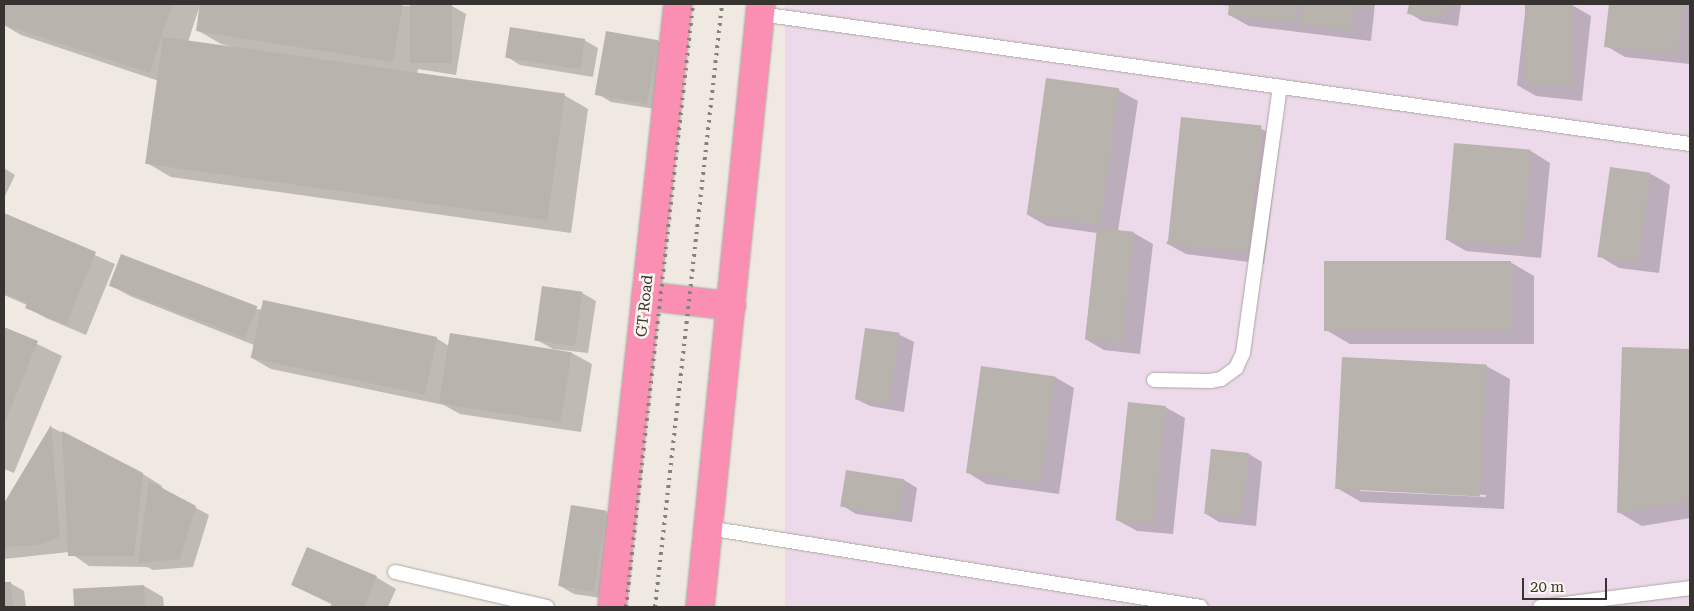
<!DOCTYPE html>
<style>
body{margin:0}
#map{position:relative;width:1694px;height:611px;overflow:hidden;background:#efe9e2;font-family:"Roboto Serif",serif}
div>[style]{position:absolute}
.industrial>*{inset:0;background:#ecd9ea;transform-origin:0 0}
.shadow>*{inset:0;background:#0003}
.building>*{inset:0;background:#b9b3ad;transform-origin:0 0}
.roads{filter:drop-shadow(0 0 1px #ada7a1) drop-shadow(0 0 1px #ada7a1)}
.service>*{height:14px;margin:-7px;padding:0 7px;transform-origin:7px;border-radius:7px;background:#fff}
.trunk>*{height:28px;margin:-14px;padding:0 14px;transform-origin:14px;border-radius:14px;background:#fb8eb3}
.rail>*{height:4px;margin-top:-2px;transform-origin:0;background:repeating-linear-gradient(90deg,#85817d 0 2.5px,transparent 0 7.5px)}
span{translate:-50% -50%;white-space:nowrap;text-align:center;line-height:1.15;-webkit-text-stroke:5px #fcf6ef;paint-order:stroke}
.street-label{font-size:15px;color:#363331}
.frame{position:absolute;inset:0;border:5px solid #363331;pointer-events:none}
.scale{position:absolute;left:1522px;top:578px;width:85px;height:22px;box-sizing:border-box;border:2px solid #363331;border-top:0;padding-left:6px;font-size:15px;line-height:18px;white-space:nowrap;color:#363331;-webkit-text-stroke:4px #fcf6ef;paint-order:stroke}
</style>
<div id="map">
<div class="industrial">
<div style="left:785px;top:4px;width:905px;height:606px"></div>
</div>
<div class="shadow">
<div style="clip-path:polygon(evenodd,4px 4px,452px 6px,466px 14px,456px 75px,418px 69px,417px 74px,564px 95px,588px 109px,571px 233px,171px 177px,147px 163px,159px 81px,21px 35px,4px 25px,4px 4px,199px 8px,197px 30px,221px 44px,248px 51px,188px 42px,199px 8px)"></div>
<div style="clip-path:polygon(1214px 4px,1375px 4px,1371px 41px,1249px 26px,1229px 15px,1230px 6px)"></div>
<div style="clip-path:polygon(1410px 4px,1461px 4px,1458px 26px,1422px 21px,1409px 13px)"></div>
<div style="clip-path:polygon(1526px 4px,1572px 5px,1591px 16px,1582px 101px,1536px 96px,1517px 85px)"></div>
<div style="clip-path:polygon(1610px 4px,1690px 4px,1690px 64px,1625px 57px,1606px 46px)"></div>
<div style="clip-path:polygon(607px 33px,658px 41px,672px 49px,662px 110px,611px 102px,598px 94px)"></div>
<div style="clip-path:polygon(584px 40px,598px 48px,593px 77px,520px 65px,507px 57px)"></div>
<div style="clip-path:polygon(1118px 90px,1138px 101px,1118px 231px,1134px 233px,1153px 244px,1140px 354px,1104px 350px,1085px 339px,1097px 233px,1047px 226px,1028px 215px)"></div>
<div style="clip-path:polygon(1260px 128px,1280px 139px,1264px 264px,1186px 254px,1166px 243px)"></div>
<div style="clip-path:polygon(1531px 151px,1550px 163px,1541px 258px,1466px 251px,1447px 240px)"></div>
<div style="clip-path:polygon(4px 168px,15px 175px,4px 198px)"></div>
<div style="clip-path:polygon(1651px 174px,1670px 185px,1659px 273px,1619px 268px,1599px 256px)"></div>
<div style="clip-path:polygon(4px 215px,115px 264px,86px 335px,46px 318px,26px 307px,27px 305px,4px 295px)"></div>
<div style="clip-path:polygon(1510px 262px,1534px 276px,1534px 344px,1350px 344px,1326px 330px)"></div>
<div style="clip-path:polygon(110px 285px,436px 338px,449px 346px,451px 334px,572px 353px,592px 364px,581px 432px,460px 414px,444px 405px,271px 369px,252px 358px,254px 345px,130px 296px)"></div>
<div style="clip-path:polygon(582px 293px,596px 301px,588px 353px,553px 349px,535px 339px)"></div>
<div style="clip-path:polygon(4px 328px,62px 356px,14px 473px,4px 469px)"></div>
<div style="clip-path:polygon(866px 330px,900px 335px,914px 342px,904px 412px,870px 406px,856px 399px)"></div>
<div style="clip-path:polygon(1623px 348px,1690px 350px,1690px 518px,1642px 526px,1618px 512px)"></div>
<div style="clip-path:polygon(evenodd,1486px 366px,1510px 379px,1504px 509px,1361px 502px,1337px 488px,1486px 366px,1360px 489px,1486px 495px,1486px 497px,1360px 491px,1360px 489px)"></div>
<div style="clip-path:polygon(1055px 377px,1074px 388px,1059px 494px,986px 484px,967px 472px)"></div>
<div style="clip-path:polygon(1165px 407px,1185px 418px,1173px 534px,1137px 531px,1117px 520px)"></div>
<div style="clip-path:polygon(51px 427px,143px 474px,162px 486px,162px 489px,209px 515px,193px 567px,153px 570px,147px 567px,89px 566px,69px 552px,4px 559px,4px 506px)"></div>
<div style="clip-path:polygon(1249px 454px,1262px 462px,1256px 526px,1219px 522px,1206px 514px)"></div>
<div style="clip-path:polygon(904px 480px,917px 488px,912px 522px,856px 514px,843px 506px)"></div>
<div style="clip-path:polygon(607px 512px,620px 520px,608px 599px,574px 594px,560px 586px)"></div>
<div style="clip-path:polygon(376px 577px,396px 589px,388px 607px,332px 607px,333px 605px,292px 585px)"></div>
<div style="clip-path:polygon(10px 583px,24px 591px,26px 607px,4px 607px,4px 584px)"></div>
<div style="clip-path:polygon(144px 586px,163px 597px,164px 607px,75px 607px,74px 589px)"></div>
</div>
<div class="building">
<div style="clip-path:polygon(4px 4px,172px 4px,150px 73px,4px 25px)"></div>
<div style="clip-path:polygon(200px 4px,403px 4px,393px 62px,196px 31px)"></div>
<div style="left:410px;top:4px;width:42px;height:59px"></div>
<div style="clip-path:polygon(1229px 4px,1296px 4px,1294px 22px,1228px 15px)"></div>
<div style="clip-path:polygon(1302px 4px,1354px 4px,1351px 31px,1299px 25px)"></div>
<div style="clip-path:polygon(1409px 4px,1446px 4px,1444px 18px,1407px 14px)"></div>
<div style="left:1525px;top:4px;width:47px;height:82px"></div>
<div style="clip-path:polygon(1609px 4px,1682px 4px,1677px 54px,1604px 47px)"></div>
<div style="left:510px;top:27px;width:76px;height:31px;rotate:9deg"></div>
<div style="left:606px;top:31px;width:53px;height:65px;rotate:10deg"></div>
<div style="left:163px;top:37px;width:406px;height:128px;rotate:8deg"></div>
<div style="left:1046px;top:78px;width:74px;height:138px;rotate:8deg"></div>
<div style="left:1181px;top:117px;width:81px;height:128px;rotate:6deg"></div>
<div style="left:1454px;top:143px;width:77px;height:97px;rotate:5deg"></div>
<div style="left:1610px;top:167px;width:41px;height:91px;rotate:8deg"></div>
<div style="clip-path:polygon(4px 213px,96px 252px,66px 325px,25px 308px,27px 303px,4px 293px)"></div>
<div style="left:1097px;top:228px;width:37px;height:112px;rotate:6deg"></div>
<div style="left:121px;top:254px;width:146px;height:34px;rotate:21deg"></div>
<div style="left:1324px;top:261px;width:187px;height:70px"></div>
<div style="left:542px;top:286px;width:41px;height:55px;rotate:8deg"></div>
<div style="left:263px;top:300px;width:178px;height:59px;rotate:12deg"></div>
<div style="clip-path:polygon(4px 327px,38px 341px,4px 425px)"></div>
<div style="left:865px;top:328px;width:35px;height:72px;rotate:8deg"></div>
<div style="left:450px;top:333px;width:123px;height:71px;rotate:9deg"></div>
<div style="clip-path:polygon(1622px 347px,1690px 349px,1690px 501px,1617px 513px)"></div>
<div style="left:1342px;top:357px;width:145px;height:132px;rotate:3deg"></div>
<div style="left:981px;top:366px;width:75px;height:108px;rotate:8deg"></div>
<div style="left:1128px;top:402px;width:38px;height:119px;rotate:6deg"></div>
<div style="clip-path:polygon(51px 425px,60px 538px,38px 545px,4px 547px,4px 503px)"></div>
<div style="clip-path:polygon(62px 431px,143px 473px,134px 556px,68px 556px)"></div>
<div style="left:1211px;top:449px;width:38px;height:65px;rotate:6deg"></div>
<div style="left:846px;top:470px;width:59px;height:37px;rotate:9deg"></div>
<div style="clip-path:polygon(149px 481px,196px 506px,180px 559px,138px 563px)"></div>
<div style="left:571px;top:505px;width:36px;height:82px;rotate:9deg"></div>
<div style="clip-path:polygon(307px 547px,377px 576px,364px 607px,330px 607px,332px 603px,291px 585px)"></div>
<div style="clip-path:polygon(4px 582px,11px 582px,13px 607px,4px 607px)"></div>
<div style="left:144px;top:585px;width:22px;height:71px;rotate:87deg"></div>
</div>
<div class="roads">
<div class="service">
<div style="left:760px;top:14px;width:939px;rotate:7.96deg"></div>
<div style="left:1154px;top:380px;width:56px;rotate:1deg"></div>
<div style="left:1210px;top:381px;width:11px;rotate:-10deg"></div>
<div style="left:1221px;top:379px;width:19px;rotate:-36deg"></div>
<div style="left:1236px;top:368px;width:17px;rotate:-65deg"></div>
<div style="left:1243px;top:353px;width:269px;rotate:-82.1deg"></div>
<div style="left:708px;top:528px;width:499px;rotate:9.1deg"></div>
<div style="left:395px;top:572px;width:156px;rotate:13deg"></div>
<div style="left:1540px;top:607px;width:151px;rotate:-7.2deg"></div>
</div>
<div class="trunk">
<div style="left:646px;top:296px;width:86px;rotate:6.7deg"></div>
<div style="left:612px;top:607px;width:607px;rotate:-83.75deg"></div>
<div style="left:700px;top:607px;width:606px;rotate:-84.22deg"></div>
</div>
</div>
<div class="rail">
<div style="left:626px;top:607px;width:607px;rotate:-83.66deg"></div>
<div style="left:655px;top:607px;width:607px;rotate:-83.66deg"></div>
</div>
<div class="street-label">
<span style="left:645px;top:306px;rotate:-84deg">GT Road</span>
</div>
<div class="frame"></div>
<div class="scale">20 m</div>
</div>
